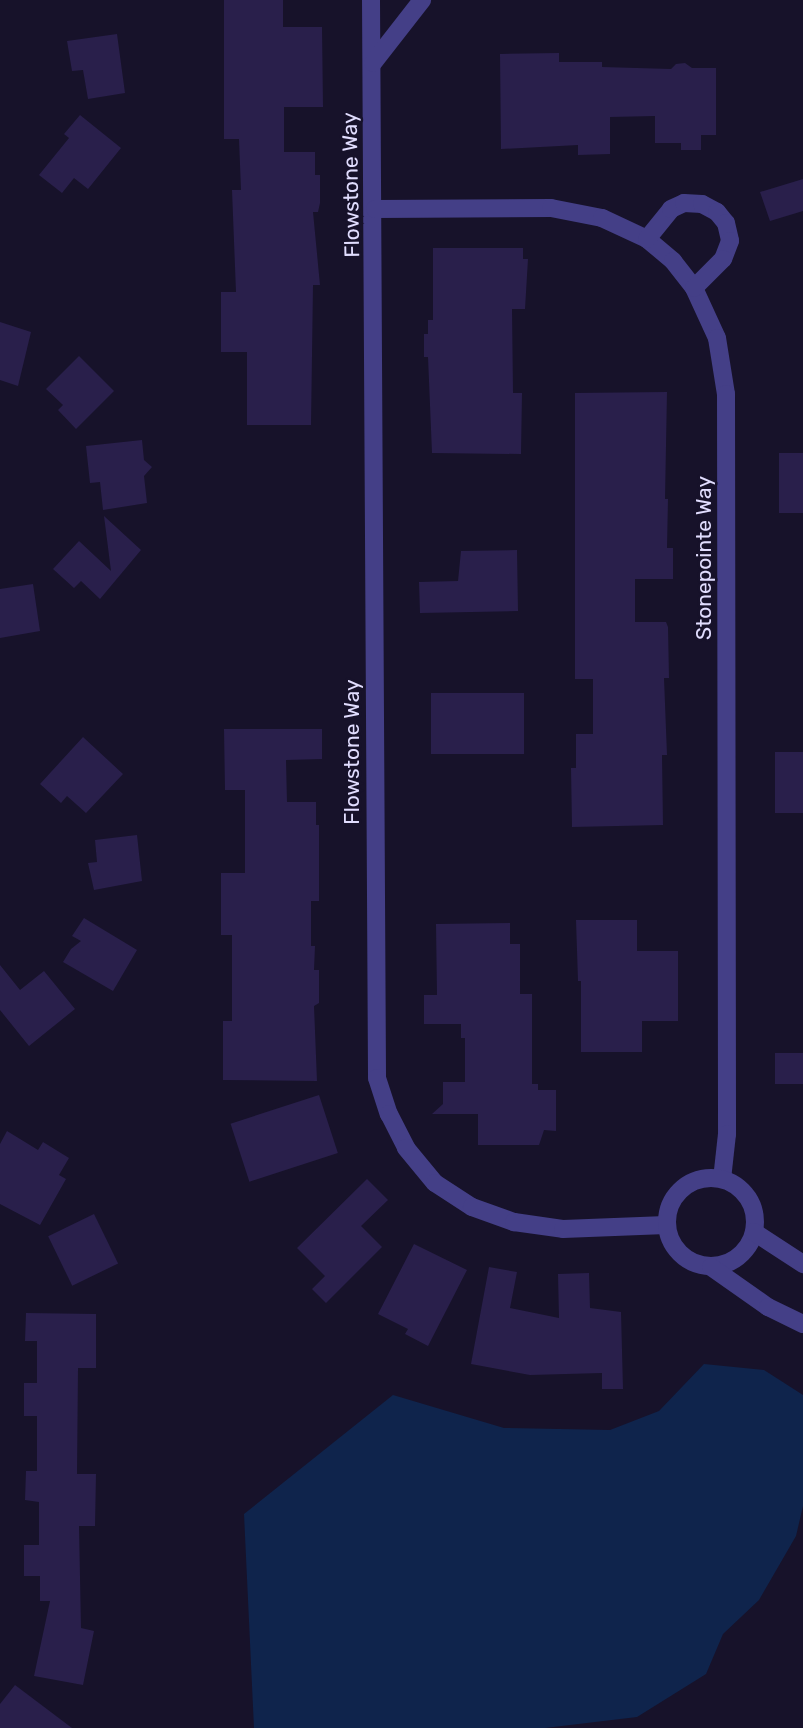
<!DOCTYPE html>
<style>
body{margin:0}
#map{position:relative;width:803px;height:1728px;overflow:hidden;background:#17122a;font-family:Rubik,sans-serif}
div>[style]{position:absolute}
.water>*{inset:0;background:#0f244c}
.building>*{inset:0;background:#291f4b;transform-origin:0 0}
.street>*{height:18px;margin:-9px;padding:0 9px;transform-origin:9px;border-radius:9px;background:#443f87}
.street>.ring{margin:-9px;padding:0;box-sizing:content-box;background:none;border:18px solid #443f87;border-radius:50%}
span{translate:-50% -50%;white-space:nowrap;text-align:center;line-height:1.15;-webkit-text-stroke:5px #17122a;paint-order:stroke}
.street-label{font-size:21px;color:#e1ddfe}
</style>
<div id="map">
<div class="water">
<div style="clip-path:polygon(704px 1364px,764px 1370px,803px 1395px,803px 1506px,796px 1536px,759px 1600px,723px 1634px,706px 1674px,637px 1717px,545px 1728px,254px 1728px,244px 1514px,393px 1395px,504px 1428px,610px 1430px,659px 1411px)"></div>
</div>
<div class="building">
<div style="clip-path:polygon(224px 0,283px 0,283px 27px,322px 27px,323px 107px,284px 107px,284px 152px,315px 152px,315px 175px,320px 175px,320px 203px,318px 212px,313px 212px,320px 285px,313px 285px,311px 425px,247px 425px,247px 352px,221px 352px,221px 292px,236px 292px,232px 190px,241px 190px,239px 139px,224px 139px)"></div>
<div style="clip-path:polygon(117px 34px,125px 93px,88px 99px,83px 70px,72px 71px,67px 41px)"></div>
<div style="clip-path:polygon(559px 53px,559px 62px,602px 62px,602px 67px,671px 69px,676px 64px,685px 63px,692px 68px,716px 68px,716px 135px,701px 135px,701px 150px,681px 150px,681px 143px,655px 143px,655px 116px,610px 117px,610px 154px,578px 155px,578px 145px,501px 149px,500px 54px)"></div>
<div style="clip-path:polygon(80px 115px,121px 148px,88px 189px,74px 178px,62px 193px,39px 175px,69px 138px,64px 134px)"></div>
<div style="clip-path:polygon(803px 179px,803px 211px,770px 221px,760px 192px)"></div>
<div style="clip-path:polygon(433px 248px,523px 248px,523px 259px,528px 259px,525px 309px,512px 309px,513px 393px,522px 393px,521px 454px,432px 453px,428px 357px,424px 357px,424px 334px,428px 334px,428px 320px,433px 320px)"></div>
<div style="clip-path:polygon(0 322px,31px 332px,18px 386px,0 380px)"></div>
<div style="clip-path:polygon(79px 356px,114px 391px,76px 429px,58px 410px,63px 405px,46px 389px)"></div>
<div style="clip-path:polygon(667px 392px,665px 499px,668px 499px,667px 548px,673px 548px,673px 579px,635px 579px,635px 622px,666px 622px,668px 627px,669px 678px,664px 678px,667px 755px,662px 755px,663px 825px,572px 827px,571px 768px,576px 768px,576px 734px,593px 734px,593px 679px,575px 679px,575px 393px)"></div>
<div style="clip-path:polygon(142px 440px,144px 460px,152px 467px,144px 476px,147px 503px,103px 510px,100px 482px,90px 483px,86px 446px)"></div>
<div style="left:779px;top:453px;width:24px;height:60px"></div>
<div style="clip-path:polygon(104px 516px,141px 550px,100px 599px,81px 581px,74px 588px,53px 569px,79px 541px,111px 571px)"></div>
<div style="clip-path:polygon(517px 550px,518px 611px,420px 613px,419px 582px,458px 581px,461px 551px)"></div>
<div style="clip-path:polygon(33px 584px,40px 631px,0 638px,0 589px)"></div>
<div style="left:431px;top:693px;width:93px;height:61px"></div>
<div style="clip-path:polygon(224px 729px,322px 729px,322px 759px,286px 760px,287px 802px,316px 802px,316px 825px,319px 825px,319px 901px,311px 901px,311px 946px,315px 946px,314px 970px,319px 970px,319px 1003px,314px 1006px,317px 1081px,223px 1080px,223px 1021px,232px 1021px,232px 935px,221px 935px,221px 873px,245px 873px,245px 790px,225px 790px)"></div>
<div style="clip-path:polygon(83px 737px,123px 774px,86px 813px,67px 796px,61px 803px,40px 784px)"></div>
<div style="left:775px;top:752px;width:28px;height:61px"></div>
<div style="clip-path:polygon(137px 835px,142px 881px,94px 890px,88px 863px,97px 862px,95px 840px)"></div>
<div style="clip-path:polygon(84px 918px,137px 950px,113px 991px,63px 962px,71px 949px,81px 941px,72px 936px)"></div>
<div style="clip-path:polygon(576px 920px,637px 920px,637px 951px,678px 951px,678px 1021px,642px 1021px,642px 1052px,581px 1052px,581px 981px,578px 981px)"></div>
<div style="clip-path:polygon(510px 923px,510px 944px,520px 944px,520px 994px,532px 994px,532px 1084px,538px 1084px,538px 1090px,556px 1090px,556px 1131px,544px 1130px,539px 1145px,478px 1145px,478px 1114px,432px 1114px,443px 1104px,443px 1082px,465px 1082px,465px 1038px,461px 1038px,461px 1024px,424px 1024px,424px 995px,437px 995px,436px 924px)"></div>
<div style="clip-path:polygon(0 965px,20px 990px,44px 971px,75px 1009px,29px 1046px,0 1010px)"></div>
<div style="left:775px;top:1053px;width:28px;height:31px"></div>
<div style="left:319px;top:1095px;width:61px;height:93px;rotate:72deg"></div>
<div style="clip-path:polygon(7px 1131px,38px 1150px,43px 1142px,69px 1158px,59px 1175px,66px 1179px,40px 1225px,0 1204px,0 1144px)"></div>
<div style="clip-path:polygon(367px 1179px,388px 1200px,361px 1226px,382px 1247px,326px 1303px,312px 1289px,325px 1276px,297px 1248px)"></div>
<div style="left:94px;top:1214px;width:55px;height:51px;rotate:64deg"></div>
<div style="clip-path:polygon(414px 1244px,467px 1270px,428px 1346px,405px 1334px,408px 1329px,378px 1314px)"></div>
<div style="clip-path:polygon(489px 1267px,517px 1272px,510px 1308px,559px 1318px,558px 1274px,589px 1273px,590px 1308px,621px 1312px,623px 1389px,602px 1389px,602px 1373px,530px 1375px,471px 1364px)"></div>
<div style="clip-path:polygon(26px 1313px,96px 1314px,96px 1368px,78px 1368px,77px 1474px,96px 1474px,95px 1526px,79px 1526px,81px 1628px,94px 1631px,83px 1685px,34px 1676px,50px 1601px,40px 1601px,40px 1576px,24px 1576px,24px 1545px,39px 1545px,39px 1502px,25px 1500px,26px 1471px,37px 1471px,37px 1416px,24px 1416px,24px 1383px,37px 1383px,37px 1341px,25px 1341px)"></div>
<div style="clip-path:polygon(15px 1685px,72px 1728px,0 1728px,0 1704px)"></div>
</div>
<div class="street">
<div style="left:371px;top:0;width:1078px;rotate:89.68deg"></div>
<div style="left:377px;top:1078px;width:38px;rotate:72deg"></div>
<div style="left:389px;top:1114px;width:38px;rotate:63deg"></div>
<div style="left:406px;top:1148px;width:45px;rotate:50.4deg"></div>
<div style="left:435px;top:1183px;width:44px;rotate:33deg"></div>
<div style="left:472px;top:1207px;width:45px;rotate:19.7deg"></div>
<div style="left:514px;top:1222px;width:49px;rotate:8.1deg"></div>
<div style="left:563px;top:1229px;width:103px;rotate:-2.2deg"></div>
<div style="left:373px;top:63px;width:80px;rotate:-52.1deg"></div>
<div style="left:375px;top:209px;width:176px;rotate:-0.3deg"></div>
<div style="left:551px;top:208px;width:52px;rotate:11.1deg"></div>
<div style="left:602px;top:218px;width:50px;rotate:25deg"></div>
<div style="left:647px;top:239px;width:34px;rotate:40deg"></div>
<div style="left:673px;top:261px;width:34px;rotate:52deg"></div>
<div style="left:694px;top:288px;width:55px;rotate:65.3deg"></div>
<div style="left:717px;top:338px;width:57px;rotate:80.9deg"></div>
<div style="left:726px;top:394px;width:740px;rotate:89.92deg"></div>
<div style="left:727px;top:1134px;width:45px;rotate:96.3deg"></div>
<div style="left:647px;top:239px;width:38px;rotate:-51deg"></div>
<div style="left:671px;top:209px;width:14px;rotate:-25deg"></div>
<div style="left:684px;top:203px;width:18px;rotate:3deg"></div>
<div style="left:702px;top:204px;width:17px;rotate:28deg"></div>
<div style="left:717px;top:212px;width:14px;rotate:51deg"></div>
<div style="left:726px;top:223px;width:18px;rotate:77deg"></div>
<div style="left:730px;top:241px;width:19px;rotate:111deg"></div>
<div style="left:723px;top:259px;width:41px;rotate:135deg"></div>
<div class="ring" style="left:667px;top:1178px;width:70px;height:70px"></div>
<div style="left:754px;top:1232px;width:59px;rotate:33.1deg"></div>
<div style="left:711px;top:1267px;width:70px;rotate:35.1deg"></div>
<div style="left:768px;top:1307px;width:39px;rotate:26deg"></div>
</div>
<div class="street-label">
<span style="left:351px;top:185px;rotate:-91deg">Flowstone Way</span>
<span style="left:704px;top:558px;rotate:-90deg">Stonepointe Way</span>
<span style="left:352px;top:752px;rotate:-90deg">Flowstone Way</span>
</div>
</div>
